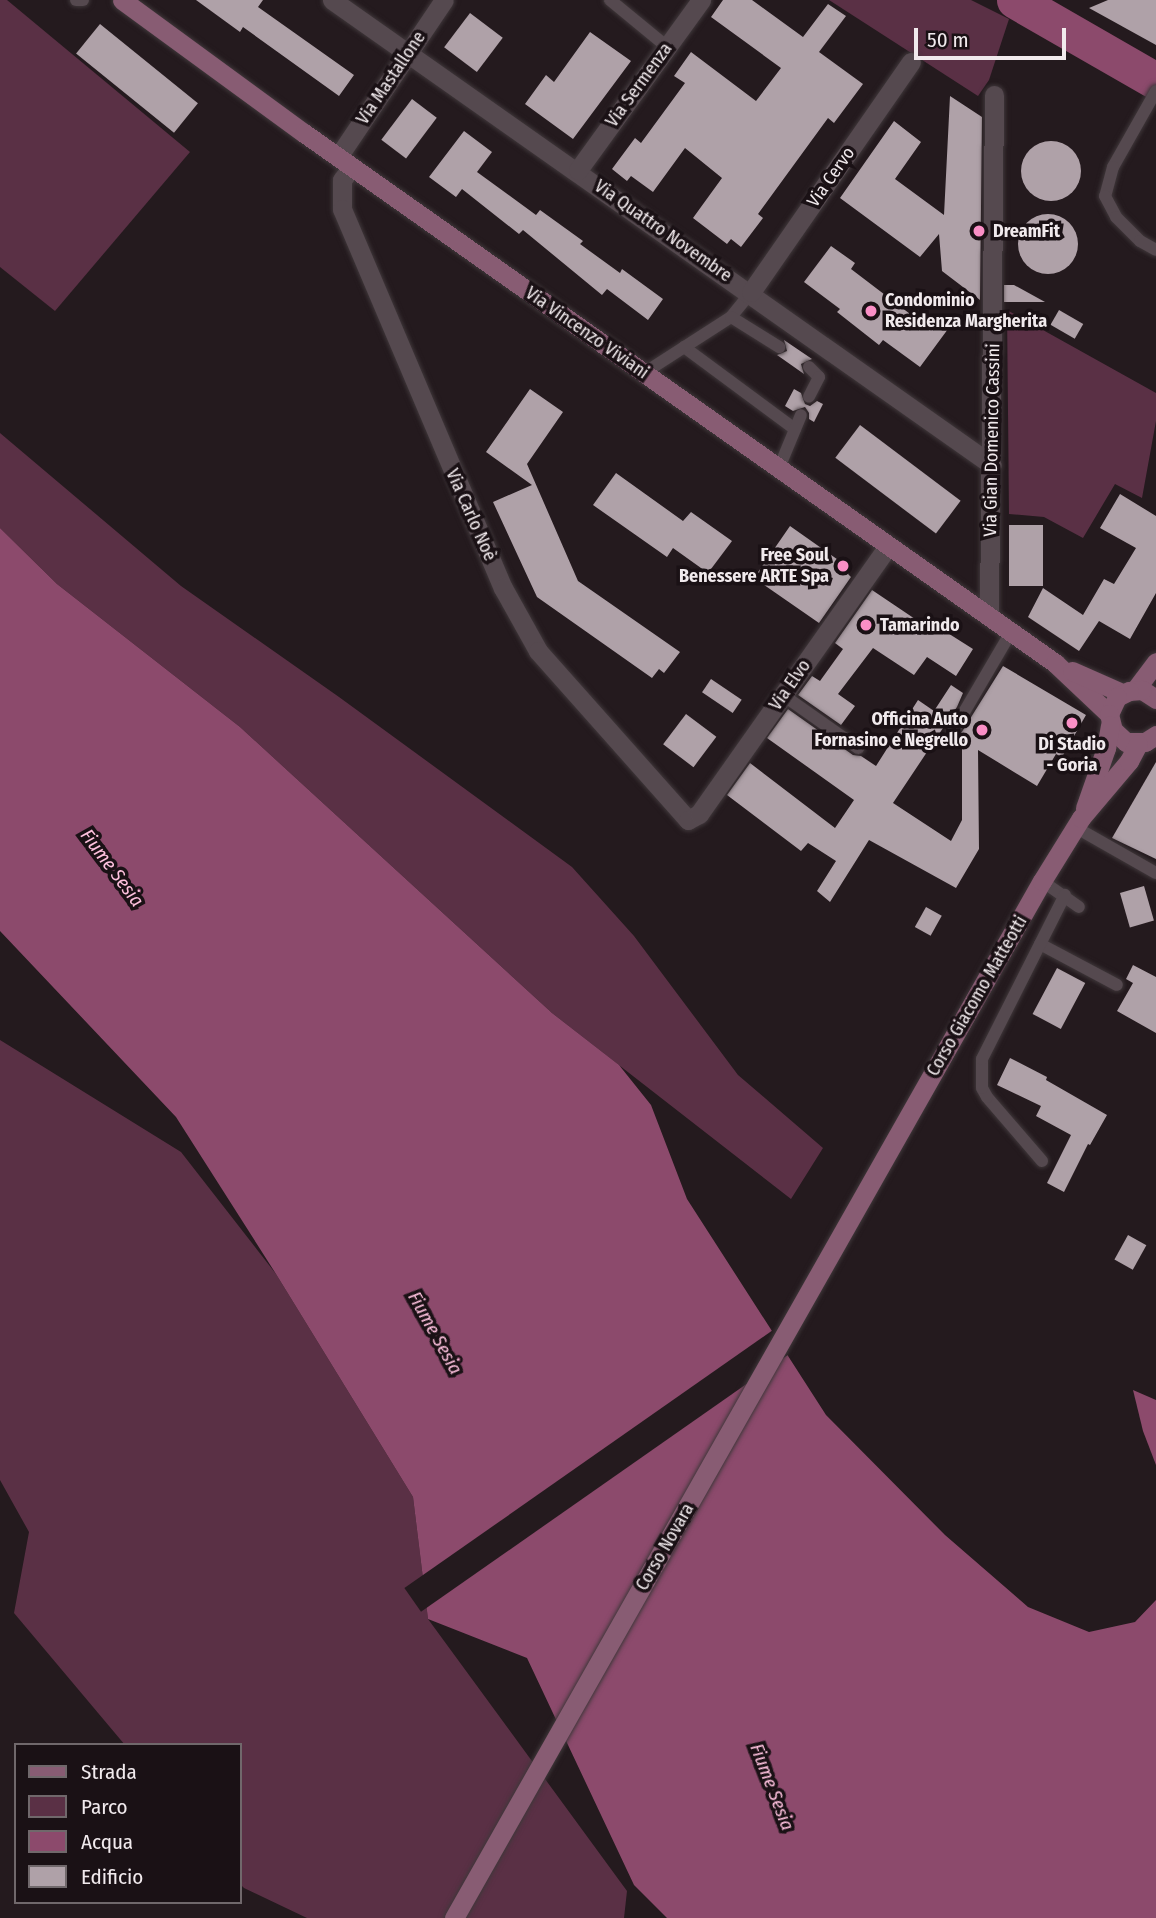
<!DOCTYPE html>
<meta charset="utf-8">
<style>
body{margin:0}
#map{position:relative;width:1156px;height:1918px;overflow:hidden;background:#241a1e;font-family:"Fira Sans Condensed",sans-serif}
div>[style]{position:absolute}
.green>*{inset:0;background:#5a3045}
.water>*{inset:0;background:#8c4a6c}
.pier>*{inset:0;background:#241a1e;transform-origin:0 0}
.river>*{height:37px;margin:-18.5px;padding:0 18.5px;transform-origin:18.5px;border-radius:18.5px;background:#8c4a6c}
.building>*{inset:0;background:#afa1a8;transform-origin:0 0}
.round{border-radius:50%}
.roads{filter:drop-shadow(0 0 2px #3f373a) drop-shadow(0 0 2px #3f373a)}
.service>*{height:12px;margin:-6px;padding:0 6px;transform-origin:6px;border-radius:6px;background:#55494f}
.minor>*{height:19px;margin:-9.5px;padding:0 9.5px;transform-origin:9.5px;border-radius:9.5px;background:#55494f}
.secondary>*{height:19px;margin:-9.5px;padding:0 9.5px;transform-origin:9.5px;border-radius:9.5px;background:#885c73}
.dots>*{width:19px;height:19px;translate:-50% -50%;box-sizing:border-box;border:4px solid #1a1115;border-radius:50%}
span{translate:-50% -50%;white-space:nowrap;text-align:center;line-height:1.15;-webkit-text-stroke:7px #1a1115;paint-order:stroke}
.street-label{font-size:18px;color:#f1eaed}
.poi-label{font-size:18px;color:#f1eaed;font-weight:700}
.left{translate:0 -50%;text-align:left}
.right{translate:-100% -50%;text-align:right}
.water-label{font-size:19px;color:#fec1de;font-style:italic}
.legend{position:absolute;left:14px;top:1743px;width:228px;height:161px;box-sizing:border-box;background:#1a1115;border:2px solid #70686b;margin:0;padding:9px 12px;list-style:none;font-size:21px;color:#f1eaed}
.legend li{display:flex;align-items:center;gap:14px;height:35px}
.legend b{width:35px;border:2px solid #70686b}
.scale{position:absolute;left:914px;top:28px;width:152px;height:32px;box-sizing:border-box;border:4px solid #f1eaed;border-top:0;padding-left:9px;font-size:21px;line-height:24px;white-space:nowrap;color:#f1eaed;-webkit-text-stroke:5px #1a1115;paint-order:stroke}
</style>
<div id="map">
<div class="green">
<div style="clip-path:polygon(0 0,7px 0,190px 152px,55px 311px,0 267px)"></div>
<div style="clip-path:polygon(829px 0,971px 0,1009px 19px,989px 80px,978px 96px)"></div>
<div style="clip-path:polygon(1007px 310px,1156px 393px,1156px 421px,1142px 498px,1115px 484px,1083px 538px,1044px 517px,1009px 514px)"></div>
<div style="clip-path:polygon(0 433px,181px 586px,339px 697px,572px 867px,634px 936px,738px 1075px,823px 1148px,791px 1199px,552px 1013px,240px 727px,57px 584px,0 528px)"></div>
<div style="clip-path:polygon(0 1040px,181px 1152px,276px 1274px,413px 1497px,428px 1619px,627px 1891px,624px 1918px,307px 1918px,244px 1888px,240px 1884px,240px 1745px,125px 1745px,14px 1613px,29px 1532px,0 1480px)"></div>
</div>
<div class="water">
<div style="clip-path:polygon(0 528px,57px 584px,240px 727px,552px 1013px,619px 1065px,651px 1105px,687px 1199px,826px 1415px,945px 1535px,1028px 1607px,1089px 1632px,1135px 1622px,1156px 1600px,1156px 1918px,667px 1918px,634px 1885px,527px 1658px,428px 1619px,413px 1497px,276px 1274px,176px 1117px,0 931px)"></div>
<div style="clip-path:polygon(1133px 1390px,1156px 1400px,1156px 1465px,1143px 1431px)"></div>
</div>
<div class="pier">
<div style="left:773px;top:1330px;width:29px;height:450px;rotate:55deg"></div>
</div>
<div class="river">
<div style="left:1015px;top:0;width:163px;rotate:29.9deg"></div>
</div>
<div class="building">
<div style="clip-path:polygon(196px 0,263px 0,258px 7px,354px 75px,339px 96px,243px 27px,240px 32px)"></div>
<div style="clip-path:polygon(723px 0,752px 0,803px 37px,828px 4px,846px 16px,819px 52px,863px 84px,834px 123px,828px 118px,758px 214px,763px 218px,741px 247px,731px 239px,727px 244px,693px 218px,722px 178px,685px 148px,653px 192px,631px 176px,627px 181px,612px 169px,635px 138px,641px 143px,685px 83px,674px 76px,691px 52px,756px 101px,781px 68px,711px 17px)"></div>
<div style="clip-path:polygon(1108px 0,1156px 0,1156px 45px,1089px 8px)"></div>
<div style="left:470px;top:13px;width:41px;height:43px;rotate:37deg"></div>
<div style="left:100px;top:24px;width:126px;height:38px;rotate:39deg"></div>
<div style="clip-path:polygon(590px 32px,631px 61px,573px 139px,525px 104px,546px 75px,554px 82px)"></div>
<div style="clip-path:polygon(950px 96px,982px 117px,980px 300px,942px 271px,939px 234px,920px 257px,840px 198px,894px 121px,921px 142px,895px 179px,944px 215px)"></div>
<div style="left:412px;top:99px;width:31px;height:51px;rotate:37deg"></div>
<div style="clip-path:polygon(464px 131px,492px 152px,477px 172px,536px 215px,540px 210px,583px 241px,580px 244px,620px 273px,622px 269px,663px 299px,648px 320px,607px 289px,602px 295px,523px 230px,519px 234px,462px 189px,456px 197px,429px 177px)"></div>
<div class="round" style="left:1021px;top:141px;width:60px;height:60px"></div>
<div class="round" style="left:1018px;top:214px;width:60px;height:60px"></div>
<div style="clip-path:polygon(831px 246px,855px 263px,851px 269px,918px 320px,925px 312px,948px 329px,920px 367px,883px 340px,879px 345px,837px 312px,840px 309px,804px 282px)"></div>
<div style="clip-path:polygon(1004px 285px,1014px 285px,1045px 302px,1004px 302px)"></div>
<div style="left:1059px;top:310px;width:28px;height:17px;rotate:30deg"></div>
<div style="clip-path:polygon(784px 340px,812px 359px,801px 364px,804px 374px,777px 355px,787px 351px)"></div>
<div style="clip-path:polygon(530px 389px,563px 412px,527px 464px,578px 581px,680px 652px,664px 673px,659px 669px,652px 678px,537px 597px,493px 502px,532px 485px,486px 452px)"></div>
<div style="clip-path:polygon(794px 389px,801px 393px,805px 404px,810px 406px,817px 401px,823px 404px,814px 422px,809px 419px,809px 413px,805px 407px,793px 411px,785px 406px)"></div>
<div style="left:860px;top:425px;width:126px;height:41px;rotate:37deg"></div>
<div style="clip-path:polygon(616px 473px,683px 521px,691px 512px,732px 541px,708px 573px,673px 548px,667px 557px,593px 505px)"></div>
<div style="clip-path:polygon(1120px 494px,1156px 516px,1156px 593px,1130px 639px,1099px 621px,1079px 651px,1028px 617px,1043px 588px,1083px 615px,1104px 579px,1114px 584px,1136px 548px,1100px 528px)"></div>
<div style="left:1009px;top:525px;width:34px;height:61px"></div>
<div style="clip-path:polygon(790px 526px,851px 569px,848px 574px,851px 577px,819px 623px,754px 578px)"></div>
<div style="clip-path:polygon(872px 590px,921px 623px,924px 618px,973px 649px,956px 676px,927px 657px,914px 675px,873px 648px,838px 694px,855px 706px,841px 725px,798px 695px,812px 676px,820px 681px,843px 649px,835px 643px)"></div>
<div style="clip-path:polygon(1003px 666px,1086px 715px,1062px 757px,1056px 754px,1037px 786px,978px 750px,979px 849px,956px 888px,869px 840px,830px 902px,817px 891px,836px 861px,808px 843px,801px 851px,727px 795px,750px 763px,835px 828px,854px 800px,767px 738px,788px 709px,853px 755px,861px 756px,876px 766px,918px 700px,934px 711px,951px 685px,963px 693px,957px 707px,893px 803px,951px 841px,962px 820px,962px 740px,958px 738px)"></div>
<div style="left:711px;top:679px;width:37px;height:16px;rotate:34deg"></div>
<div style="left:686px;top:714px;width:38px;height:38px;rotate:37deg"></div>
<div style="clip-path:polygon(1156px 762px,1156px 859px,1112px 838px)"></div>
<div style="left:1144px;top:886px;width:36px;height:25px;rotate:74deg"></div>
<div style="left:926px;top:907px;width:18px;height:23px;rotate:29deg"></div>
<div style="clip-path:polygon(1133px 965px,1156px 977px,1156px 1033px,1117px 1011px,1133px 983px,1126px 979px)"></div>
<div style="left:1057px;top:968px;width:32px;height:52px;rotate:28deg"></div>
<div style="clip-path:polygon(1010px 1058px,1047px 1077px,1046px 1080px,1107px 1115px,1090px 1145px,1088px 1144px,1064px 1192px,1047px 1183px,1071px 1135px,1036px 1116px,1041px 1106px,997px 1085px)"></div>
<div style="left:1128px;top:1235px;width:21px;height:28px;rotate:29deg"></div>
</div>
<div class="roads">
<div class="service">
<div style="left:76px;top:0;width:7px"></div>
<div style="left:610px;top:0;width:72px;rotate:39.4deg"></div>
<div style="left:1156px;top:91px;width:87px;rotate:119.5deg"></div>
<div style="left:1113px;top:167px;width:30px;rotate:105deg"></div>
<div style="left:1105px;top:196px;width:24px;rotate:62deg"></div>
<div style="left:1116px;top:217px;width:34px;rotate:45deg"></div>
<div style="left:1140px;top:241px;width:18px;rotate:29deg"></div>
<div style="left:731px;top:317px;width:32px;rotate:-51deg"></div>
<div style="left:684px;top:347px;width:138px;rotate:36.5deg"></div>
<div style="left:809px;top:367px;width:14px;rotate:45deg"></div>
<div style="left:819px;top:377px;width:22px;rotate:117deg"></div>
<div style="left:644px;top:373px;width:103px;rotate:-32.8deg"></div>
<div style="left:731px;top:317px;width:57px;rotate:32deg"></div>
<div style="left:779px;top:468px;width:57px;rotate:-67.5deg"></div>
<div style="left:783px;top:695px;width:92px;rotate:35.2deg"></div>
<div style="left:953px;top:731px;width:115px;rotate:-59.6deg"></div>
<div style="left:1075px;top:827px;width:93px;rotate:29.6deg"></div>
<div style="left:1042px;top:881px;width:45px;rotate:35.1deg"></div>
<div style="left:1040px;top:944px;width:87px;rotate:28deg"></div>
<div style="left:1042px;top:1161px;width:84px;rotate:-130.7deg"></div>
<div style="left:987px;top:1097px;width:10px;rotate:-119deg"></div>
<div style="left:982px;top:1088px;width:29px;rotate:-90deg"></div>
<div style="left:982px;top:1059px;width:184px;rotate:-63.2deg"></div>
</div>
<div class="minor">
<div style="left:332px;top:0;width:807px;rotate:35.17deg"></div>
<div style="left:338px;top:157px;width:189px;rotate:-56deg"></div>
<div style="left:352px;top:167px;width:16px;rotate:128deg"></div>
<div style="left:342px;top:180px;width:29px;rotate:90deg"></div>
<div style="left:342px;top:209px;width:412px;rotate:67deg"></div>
<div style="left:503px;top:588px;width:72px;rotate:60.9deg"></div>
<div style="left:538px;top:651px;width:226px;rotate:48.4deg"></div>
<div style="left:688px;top:820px;width:13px;rotate:-29deg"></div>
<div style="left:699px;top:814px;width:328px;rotate:-54.8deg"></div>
<div style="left:578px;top:170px;width:210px;rotate:-54.1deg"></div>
<div style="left:751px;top:292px;width:280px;rotate:-55.2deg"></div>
<div style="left:989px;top:616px;width:521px;rotate:-89.45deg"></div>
</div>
<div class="secondary">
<div style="left:122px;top:0;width:225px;rotate:36.2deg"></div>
<div style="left:304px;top:133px;width:919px;rotate:35.21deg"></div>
<div style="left:1055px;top:663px;width:74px;rotate:43.4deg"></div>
<div style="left:1072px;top:671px;width:55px;rotate:23.7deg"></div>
<div style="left:1135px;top:690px;width:35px;rotate:-53deg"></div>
<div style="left:1156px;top:699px;width:17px;rotate:-147deg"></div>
<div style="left:1142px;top:690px;width:13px;rotate:176deg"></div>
<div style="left:1129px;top:691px;width:13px;rotate:153deg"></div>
<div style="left:1117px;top:697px;width:19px;rotate:115deg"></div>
<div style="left:1109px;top:714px;width:16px;rotate:76deg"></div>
<div style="left:1113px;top:730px;width:18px;rotate:43deg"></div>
<div style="left:1126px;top:742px;width:19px"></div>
<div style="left:1145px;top:742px;width:13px;rotate:-32deg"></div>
<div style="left:1085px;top:808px;width:64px;rotate:-70.7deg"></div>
<div style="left:1106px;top:748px;width:23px;rotate:-80deg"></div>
<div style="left:454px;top:1918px;width:1192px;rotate:-60.45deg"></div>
<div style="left:1042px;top:881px;width:74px;rotate:-58.2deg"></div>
<div style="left:1081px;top:818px;width:75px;rotate:-49.9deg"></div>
<div style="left:1129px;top:761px;width:19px;rotate:-62deg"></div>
</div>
</div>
<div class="dots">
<div style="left:979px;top:231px;background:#fa8fc6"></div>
<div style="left:871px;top:311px;background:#fa8fc6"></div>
<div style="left:843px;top:566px;background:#fa8fc6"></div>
<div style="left:866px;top:625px;background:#fa8fc6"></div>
<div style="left:1072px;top:723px;background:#fa8fc6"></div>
<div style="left:982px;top:730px;background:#fa8fc6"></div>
</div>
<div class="street-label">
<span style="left:391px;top:78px;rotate:-56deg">Via Mastallone</span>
<span style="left:639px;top:85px;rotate:-54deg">Via Sermenza</span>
<span style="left:831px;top:177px;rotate:-55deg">Via Cervo</span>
<span style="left:663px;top:231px;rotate:35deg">Via Quattro Novembre</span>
<span style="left:587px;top:333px;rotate:35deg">Via Vincenzo Viviani</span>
<span style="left:992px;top:440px;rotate:-89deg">Via Gian Domenico Cassini</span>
<span style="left:471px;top:515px;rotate:66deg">Via Carlo Noè</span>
<span style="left:790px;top:685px;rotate:-55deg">Via Elvo</span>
<span style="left:977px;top:996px;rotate:-60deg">Corso Giacomo Matteotti</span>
<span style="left:665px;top:1547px;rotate:-60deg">Corso Novara</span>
</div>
<div class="poi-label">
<span class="left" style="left:993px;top:231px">DreamFit</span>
<span class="left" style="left:885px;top:311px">Condominio<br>Residenza Margherita</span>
<span class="right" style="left:829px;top:566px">Free Soul<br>Benessere ARTE Spa</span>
<span class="left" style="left:880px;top:625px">Tamarindo</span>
<span class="right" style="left:968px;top:730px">Officina Auto<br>Fornasino e Negrello</span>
<span style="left:1072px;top:755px">Di Stadio<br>- Goria</span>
</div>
<div class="water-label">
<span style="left:112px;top:868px;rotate:53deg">Fiume Sesia</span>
<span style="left:435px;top:1333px;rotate:61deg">Fiume Sesia</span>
<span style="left:772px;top:1787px;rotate:69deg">Fiume Sesia</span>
</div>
<ul class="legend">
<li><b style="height:9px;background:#885c73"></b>Strada</li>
<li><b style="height:19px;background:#5a3045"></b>Parco</li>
<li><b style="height:19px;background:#8c4a6c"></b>Acqua</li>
<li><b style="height:19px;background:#afa1a8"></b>Edificio</li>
</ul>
<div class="scale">50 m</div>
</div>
